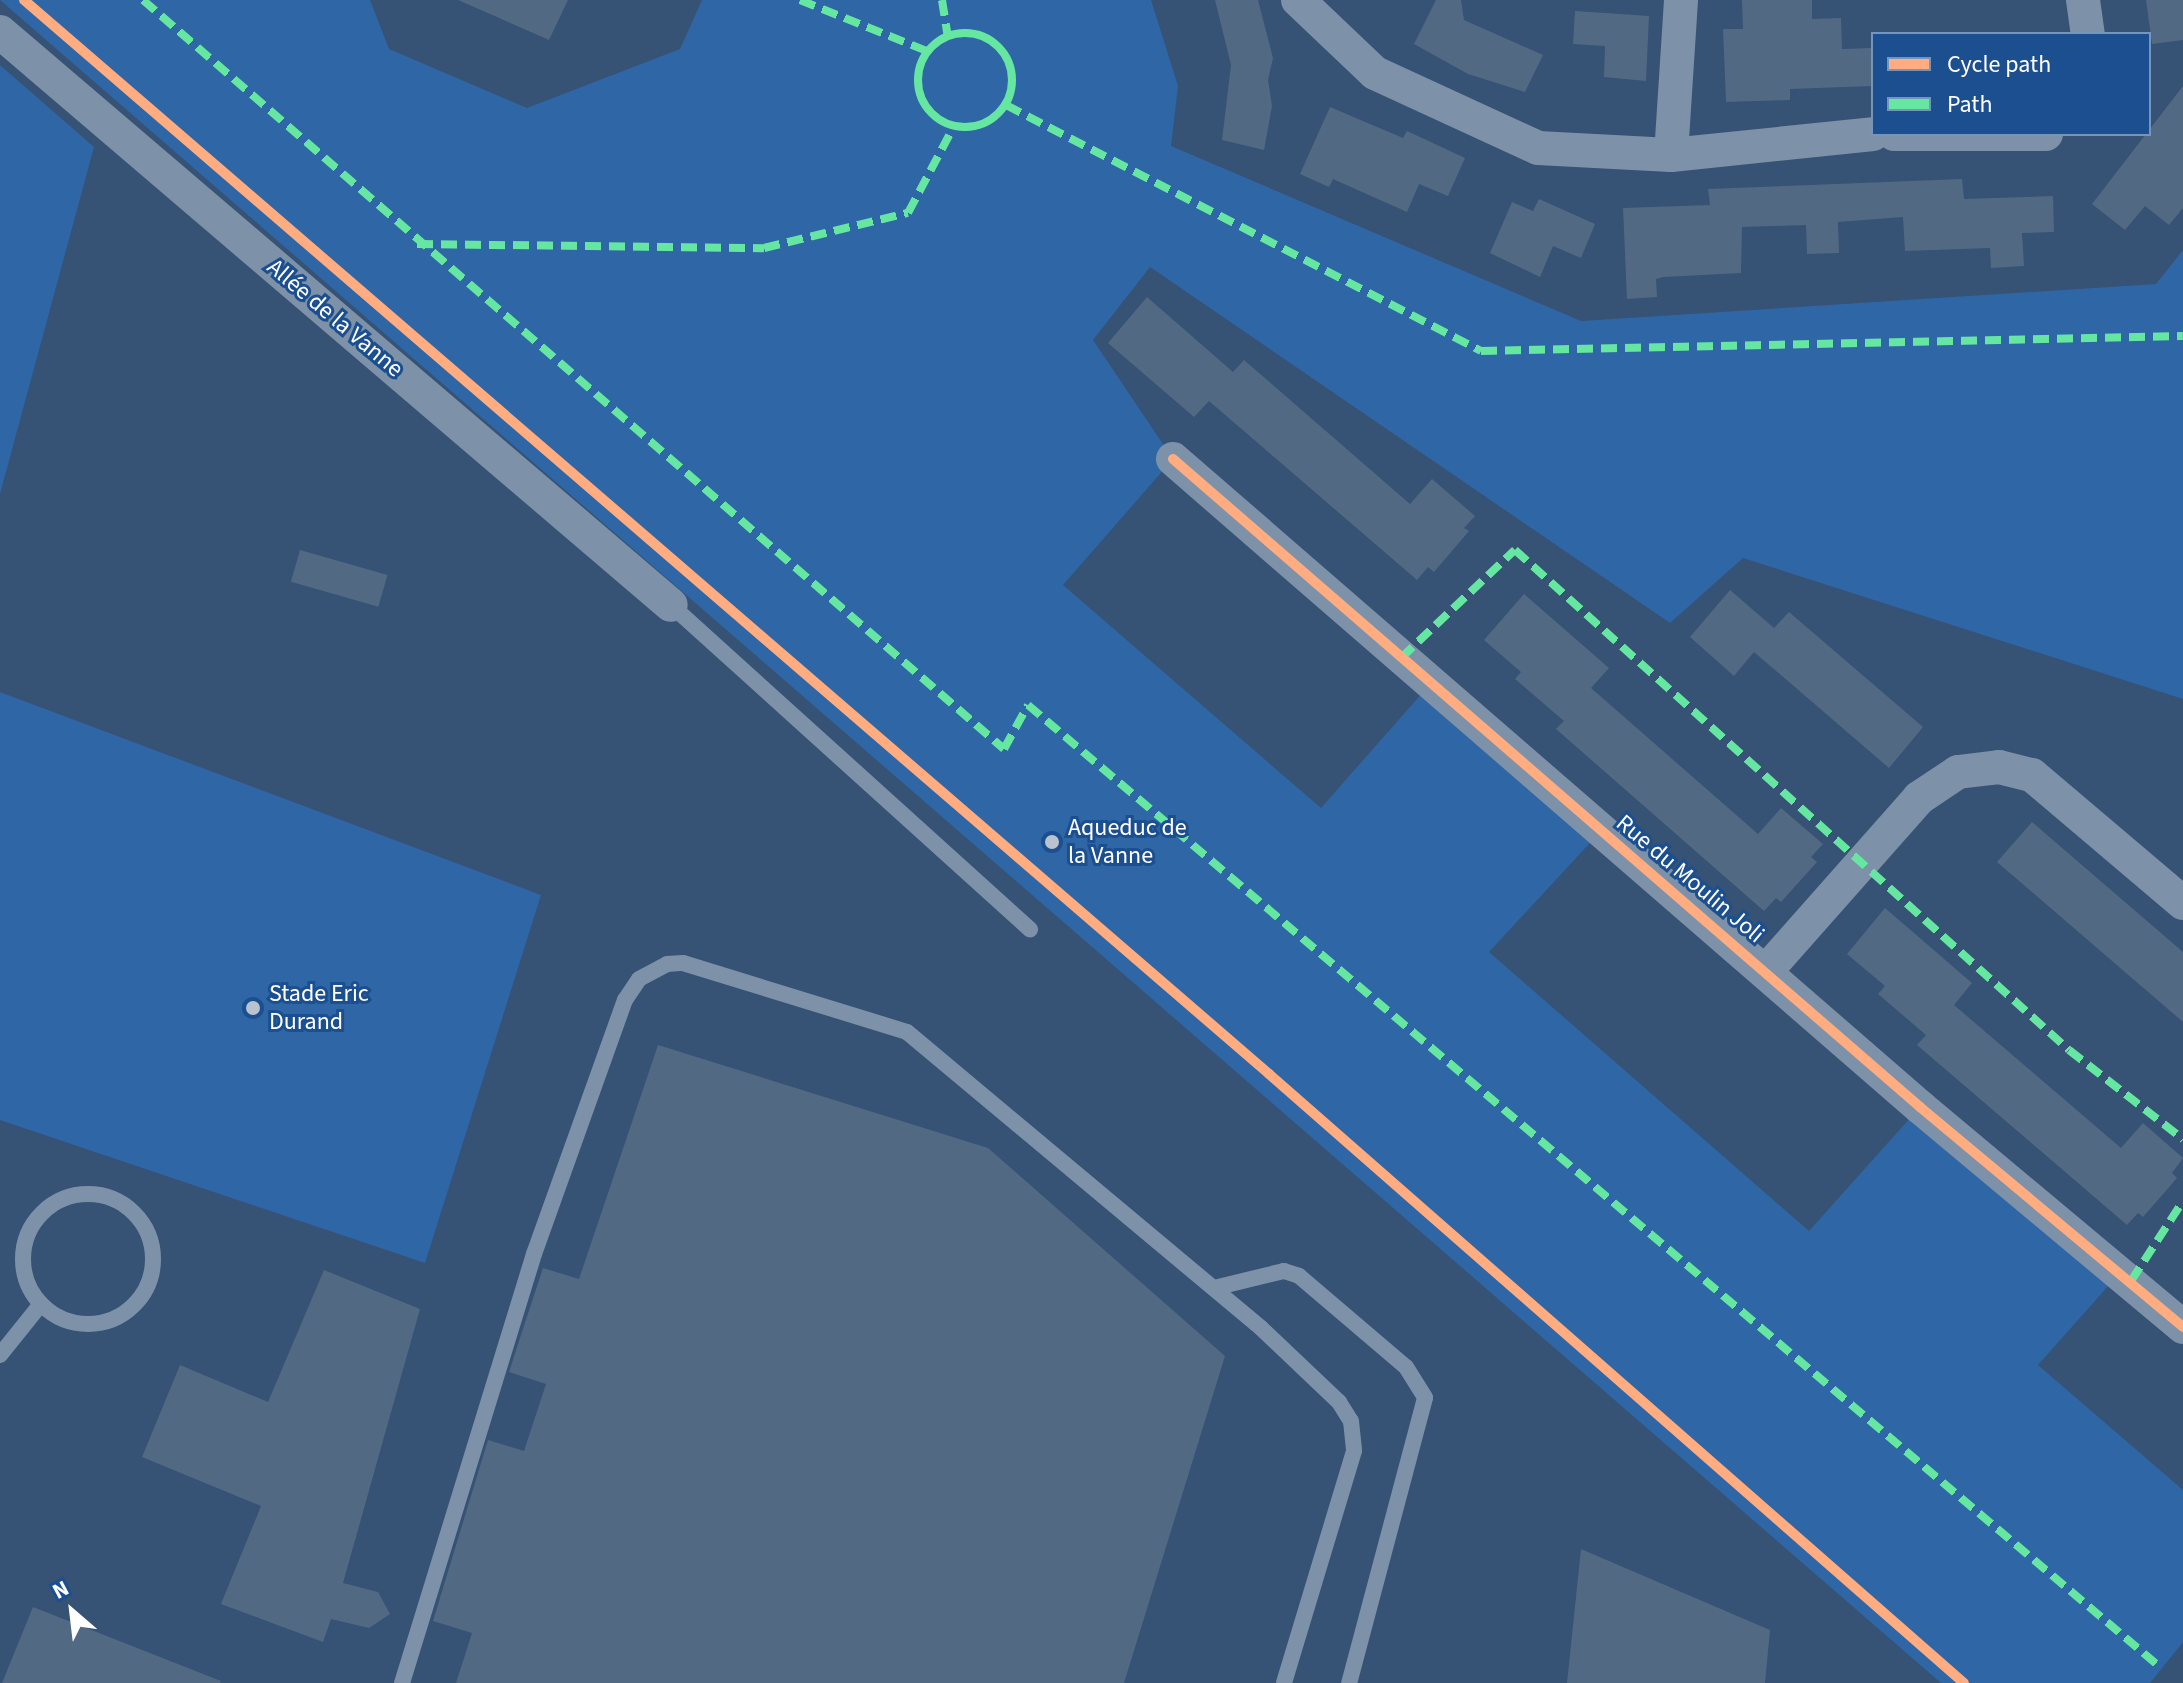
<!DOCTYPE html>
<meta charset="utf-8">
<style>
body{margin:0}
#map{position:relative;width:2183px;height:1683px;overflow:hidden;background:#365274;font-family:"Source Sans 3",sans-serif}
div>[style]{position:absolute}
.green>*{inset:0;background:#2f66a5}
.building>*{inset:0;background:#526984;transform-origin:0 0}
.lane>*{height:16px;margin:-8px;padding:0 8px;transform-origin:8px;border-radius:8px;background:#7d92a8}
.lane>.ring{margin:-8px;padding:0;box-sizing:content-box;background:none;border:16px solid #7d92a8;border-radius:50%}
.street>*{height:34px;margin:-17px;padding:0 17px;transform-origin:17px;border-radius:17px;background:#7d92a8}
.quiet>*{height:8px;margin-top:-4px;transform-origin:0;background:repeating-linear-gradient(90deg,#66e7a1 0 16px,transparent 0 24px)}
.quiet>.ring{margin:-4px;padding:0;box-sizing:content-box;background:none;border:8px solid #66e7a1;border-radius:50%}
.cycleway>*{height:10px;margin:-5px;padding:0 5px;transform-origin:5px;border-radius:5px;background:#ffac80}
.dots>*{width:22px;height:22px;translate:-50% -50%;box-sizing:border-box;border:4px solid #1b4f8f;border-radius:50%}
span{translate:-50% -50%;white-space:nowrap;text-align:center;line-height:1.15;-webkit-text-stroke:6px #1b4f8f;paint-order:stroke}
.street-label{font-size:24px;color:#fff}
.poi-label{font-size:24px;color:#fff}
.left{translate:0 -50%;text-align:left}
.legend{position:absolute;left:1871px;top:32px;width:280px;height:104px;box-sizing:border-box;background:#1b4f8f;border:2px solid #7695bc;margin:0;padding:10px 14px;list-style:none;font-size:24px;color:#fff}
.legend li{display:flex;align-items:center;gap:16px;height:40px}
.legend b{width:40px;border:2px solid #7695bc}
.north{position:absolute;left:32px;top:1571px;width:80px;height:80px;-webkit-text-stroke:6px #1b4f8f;paint-order:stroke;rotate:332deg;font-size:22px;font-weight:700;line-height:32px;text-align:center;color:#fff}
.north::after{content:'';display:block;margin:auto;width:28px;height:36px;background:#fff;clip-path:polygon(50% 0,100% 100%,50% 72%,0 100%)}
</style>
<div id="map">
<div class="green">
<div style="clip-path:polygon(0 0,370px 0,389px 49px,527px 108px,680px 49px,702px 0,1151px 0,1178px 86px,1171px 146px,1581px 321px,2156px 284px,2183px 250px,2183px 699px,1743px 558px,1670px 623px,1150px 267px,1093px 340px,1173px 459px,1063px 585px,1321px 808px,1431px 683px,1601px 831px,1489px 952px,1809px 1231px,1920px 1107px,2118px 1275px,2038px 1365px,2183px 1490px,2183px 1642px,2150px 1683px,1941px 1683px)"></div>
<div style="clip-path:polygon(0 65px,94px 147px,0 494px)"></div>
<div style="clip-path:polygon(0 692px,541px 895px,425px 1263px,0 1120px)"></div>
</div>
<div class="building">
<div style="clip-path:polygon(458px 0,568px 0,549px 40px)"></div>
<div style="clip-path:polygon(1215px 0,1258px 0,1273px 58px,1268px 80px,1272px 106px,1264px 150px,1222px 140px,1231px 65px)"></div>
<div style="clip-path:polygon(1436px 0,1461px 0,1464px 20px,1543px 55px,1525px 92px,1468px 74px,1414px 44px)"></div>
<div style="clip-path:polygon(1742px 0,1812px 0,1812px 19px,1841px 18px,1842px 49px,1873px 48px,1873px 86px,1790px 89px,1790px 100px,1726px 102px,1723px 29px,1743px 29px)"></div>
<div style="clip-path:polygon(2146px 0,2183px 0,2183px 40px,2152px 44px)"></div>
<div style="clip-path:polygon(1575px 11px,1649px 16px,1646px 81px,1604px 77px,1605px 46px,1573px 44px)"></div>
<div style="clip-path:polygon(2183px 86px,2183px 208px,2169px 225px,2145px 206px,2125px 230px,2092px 204px)"></div>
<div style="clip-path:polygon(1330px 107px,1403px 138px,1407px 131px,1465px 158px,1448px 196px,1419px 184px,1407px 212px,1333px 179px,1329px 187px,1300px 174px)"></div>
<div style="clip-path:polygon(1962px 179px,1964px 199px,2053px 196px,2054px 232px,2022px 233px,2024px 266px,1991px 268px,1990px 248px,1905px 251px,1903px 217px,1838px 222px,1839px 253px,1807px 254px,1806px 225px,1742px 227px,1741px 273px,1663px 277px,1656px 279px,1657px 297px,1627px 299px,1623px 208px,1710px 205px,1708px 189px)"></div>
<div style="clip-path:polygon(1539px 199px,1595px 224px,1581px 258px,1553px 246px,1540px 277px,1490px 253px,1512px 202px,1533px 211px)"></div>
<div style="clip-path:polygon(1147px 297px,1233px 372px,1244px 360px,1410px 504px,1432px 479px,1475px 516px,1464px 528px,1469px 531px,1434px 572px,1428px 567px,1417px 580px,1209px 401px,1194px 417px,1108px 343px)"></div>
<div style="left:300px;top:550px;width:91px;height:33px;rotate:16deg"></div>
<div style="clip-path:polygon(1730px 590px,1774px 628px,1789px 612px,1923px 727px,1889px 768px,1754px 652px,1734px 676px,1690px 637px)"></div>
<div style="clip-path:polygon(1524px 594px,1609px 668px,1591px 688px,1758px 834px,1781px 808px,1823px 844px,1811px 857px,1817px 862px,1781px 902px,1776px 898px,1764px 911px,1556px 729px,1564px 721px,1515px 679px,1521px 672px,1484px 640px)"></div>
<div style="clip-path:polygon(2032px 822px,2183px 952px,2183px 1022px,1997px 862px)"></div>
<div style="clip-path:polygon(1885px 908px,1972px 983px,1954px 1005px,2121px 1148px,2143px 1123px,2183px 1158px,2172px 1173px,2177px 1178px,2143px 1217px,2138px 1213px,2127px 1225px,1917px 1045px,1926px 1035px,1878px 994px,1885px 986px,1847px 954px)"></div>
<div style="clip-path:polygon(658px 1045px,988px 1148px,1225px 1356px,1124px 1683px,456px 1683px,472px 1633px,433px 1621px,488px 1440px,524px 1451px,546px 1384px,509px 1372px,520px 1338px,543px 1268px,579px 1279px)"></div>
<div style="clip-path:polygon(324px 1270px,420px 1309px,343px 1583px,378px 1592px,390px 1614px,369px 1628px,331px 1619px,323px 1642px,221px 1604px,261px 1506px,142px 1457px,180px 1365px,268px 1402px)"></div>
<div style="clip-path:polygon(1581px 1549px,1770px 1630px,1765px 1683px,1567px 1683px)"></div>
<div style="clip-path:polygon(33px 1607px,221px 1681px,220px 1683px,2px 1683px)"></div>
</div>
<div class="lane">
<div style="left:671px;top:605px;width:484px;rotate:42.1deg"></div>
<div class="ring" style="left:23px;top:1194px;width:114px;height:114px"></div>
<div style="left:1214px;top:1288px;width:72px;rotate:-13.7deg"></div>
<div style="left:1284px;top:1271px;width:16px;rotate:18deg"></div>
<div style="left:1299px;top:1276px;width:140px;rotate:40.4deg"></div>
<div style="left:1406px;top:1367px;width:36px;rotate:58deg"></div>
<div style="left:1425px;top:1398px;width:295px;rotate:104.9deg"></div>
<div style="left:0;top:1355px;width:65px;rotate:-51.2deg"></div>
<div style="left:402px;top:1683px;width:449px;rotate:-72.9deg"></div>
<div style="left:534px;top:1254px;width:270px;rotate:-70.3deg"></div>
<div style="left:625px;top:1000px;width:25px;rotate:-56deg"></div>
<div style="left:639px;top:979px;width:32px;rotate:-28deg"></div>
<div style="left:667px;top:964px;width:16px;rotate:-4deg"></div>
<div style="left:683px;top:963px;width:234px;rotate:17.1deg"></div>
<div style="left:907px;top:1032px;width:461px;rotate:39.9deg"></div>
<div style="left:1261px;top:1328px;width:108px;rotate:43.5deg"></div>
<div style="left:1339px;top:1402px;width:22px;rotate:58deg"></div>
<div style="left:1351px;top:1421px;width:30px;rotate:84deg"></div>
<div style="left:1354px;top:1451px;width:242px;rotate:106.8deg"></div>
</div>
<div class="street">
<div style="left:1298px;top:0;width:106px;rotate:43.5deg"></div>
<div style="left:1375px;top:73px;width:179px;rotate:24.7deg"></div>
<div style="left:1538px;top:148px;width:133px;rotate:3deg"></div>
<div style="left:1671px;top:155px;width:203px;rotate:-5.9deg"></div>
<div style="left:2083px;top:0;width:34px;rotate:82deg"></div>
<div style="left:0;top:32px;width:882px;rotate:40.5deg"></div>
<div style="left:1894px;top:134px;width:152px"></div>
<div style="left:1671px;top:155px;width:155px;rotate:-86.3deg"></div>
<div style="left:1173px;top:459px;width:989px;rotate:40.94deg"></div>
<div style="left:1920px;top:1107px;width:343px;rotate:39.9deg"></div>
<div style="left:1767px;top:970px;width:230px;rotate:-48.5deg"></div>
<div style="left:1919px;top:798px;width:47px;rotate:-33.7deg"></div>
<div style="left:1958px;top:772px;width:41px;rotate:-7deg"></div>
<div style="left:1999px;top:767px;width:34px;rotate:14deg"></div>
<div style="left:2032px;top:775px;width:198px;rotate:40.3deg"></div>
</div>
<div class="quiet">
<div style="left:143px;top:0;width:1141px;rotate:41.02deg"></div>
<div style="left:1004px;top:749px;width:50px;rotate:-61.4deg"></div>
<div style="left:1028px;top:705px;width:1487px;rotate:40.36deg"></div>
<div style="left:800px;top:0;width:137px;rotate:21.9deg"></div>
<div style="left:942px;top:0;width:36px;rotate:81deg"></div>
<div class="ring" style="left:918px;top:33px;width:86px;height:86px"></div>
<div style="left:1006px;top:105px;width:535px;rotate:27.38deg"></div>
<div style="left:1481px;top:351px;width:702px;rotate:-1.22deg"></div>
<div style="left:417px;top:244px;width:347px;rotate:0.7deg"></div>
<div style="left:764px;top:248px;width:148px;rotate:-13.7deg"></div>
<div style="left:908px;top:213px;width:98px;rotate:-62.1deg"></div>
<div style="left:1401px;top:658px;width:157px;rotate:-43.5deg"></div>
<div style="left:1515px;top:550px;width:746px;rotate:42.07deg"></div>
<div style="left:2069px;top:1050px;width:145px;rotate:38deg"></div>
<div style="left:2131px;top:1281px;width:95px;rotate:-57deg"></div>
</div>
<div class="cycleway">
<div style="left:24px;top:0;width:1644px;rotate:40.78deg"></div>
<div style="left:1269px;top:1074px;width:924px;rotate:41.23deg"></div>
<div style="left:1173px;top:459px;width:989px;rotate:40.94deg"></div>
<div style="left:1920px;top:1107px;width:343px;rotate:39.9deg"></div>
</div>
<div class="dots">
<div style="left:1052px;top:842px;background:#b9c2ce"></div>
<div style="left:253px;top:1008px;background:#b9c2ce"></div>
</div>
<div class="street-label">
<span style="left:335px;top:318px;rotate:40deg">Allée de la Vanne</span>
<span style="left:1690px;top:879px;rotate:40deg">Rue du Moulin Joli</span>
</div>
<div class="poi-label">
<span class="left" style="left:1068px;top:842px">Aqueduc de<br>la Vanne</span>
<span class="left" style="left:269px;top:1008px">Stade Eric<br>Durand</span>
</div>
<ul class="legend">
<li><b style="height:10px;background:#ffac80"></b>Cycle path</li>
<li><b style="height:10px;background:#66e7a1"></b>Path</li>
</ul>
<div class="north">N</div>
</div>
